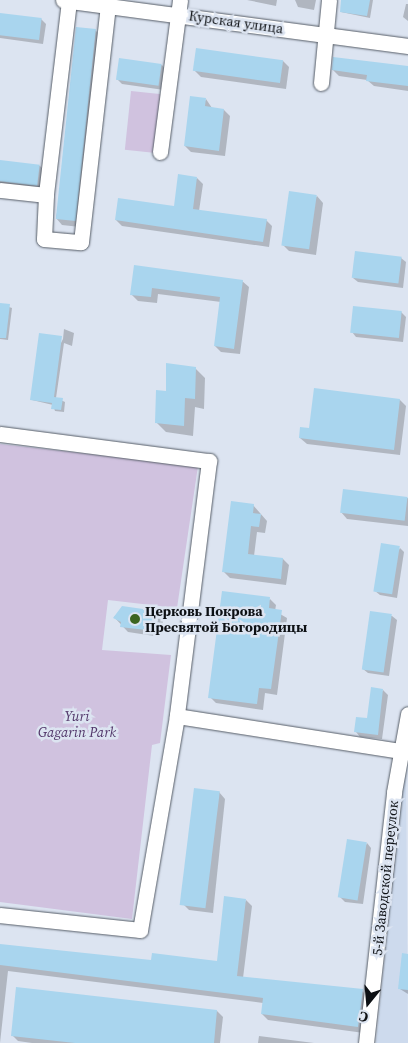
<!DOCTYPE html>
<meta charset="utf-8">
<style>
body{margin:0}
#map{position:relative;width:408px;height:1043px;overflow:hidden;background:#dce4f1;font-family:"Source Serif 4",serif}
div>[style]{position:absolute}
.built>*{inset:0;background:#cddaed}
.green>*{inset:0;background:#d0c2df;transform-origin:0 0}
.shadow>*{inset:0;background:#0003}
.building>*{inset:0;background:#a9d5ee;transform-origin:0 0}
.roads{filter:drop-shadow(0 0 1px #565d67) drop-shadow(0 0 1px #565d67)}
.minor>*{height:15px;margin:-7.5px;padding:0 7.5px;transform-origin:7.5px;border-radius:7.5px;background:#fff}
.dots>*{width:14px;height:14px;translate:-50% -50%;box-sizing:border-box;border:2px solid #dce4f1;border-radius:50%}
span{translate:-50% -50%;white-space:nowrap;text-align:center;line-height:1.15;-webkit-text-stroke:5px #dce4f1;paint-order:stroke}
.street-label{font-size:14px;color:#0d1014}
.poi-label{font-size:14px;color:#0d1014;font-weight:700}
.left{translate:0 -50%;text-align:left}
.park-label{font-size:14px;color:#52376a;font-style:italic}
.north{position:absolute;left:343px;top:978px;width:50px;height:50px;-webkit-text-stroke:4px #dce4f1;paint-order:stroke;rotate:197deg;font-size:14px;font-weight:700;line-height:20px;text-align:center;color:#0d1014}
.north::after{content:'';display:block;margin:auto;width:18px;height:22px;background:#0d1014;clip-path:polygon(50% 0,100% 100%,50% 72%,0 100%)}
</style>
<div id="map">
<div class="built">
<div style="clip-path:polygon(406px 766px,408px 1043px,376px 1043px,402px 791px)"></div>
</div>
<div class="green">
<div style="left:131px;top:91px;width:31px;height:59px;rotate:6deg"></div>
<div style="clip-path:polygon(0 444px,198px 466px,177px 608px,108px 600px,102px 650px,171px 655px,160px 743px,152px 745px,132px 919px,0 902px)"></div>
</div>
<div class="shadow">
<div style="clip-path:polygon(247px 0,277px 0,276px 6px)"></div>
<div style="clip-path:polygon(295px 0,316px 0,314px 10px,298px 7px)"></div>
<div style="clip-path:polygon(356px 0,373px 0,370px 18px,341px 12px)"></div>
<div style="clip-path:polygon(406px 4px,408px 4px,408px 21px,403px 17px)"></div>
<div style="clip-path:polygon(0 14px,41px 19px,46px 24px,43px 44px,0 38px)"></div>
<div style="clip-path:polygon(95px 30px,102px 37px,80px 227px,62px 225px,56px 218px)"></div>
<div style="clip-path:polygon(197px 50px,283px 61px,289px 67px,286px 89px,201px 77px,195px 71px)"></div>
<div style="clip-path:polygon(162px 65px,166px 70px,164px 90px,122px 84px,117px 79px)"></div>
<div style="clip-path:polygon(408px 68px,408px 91px,374px 86px,367px 80px,339px 76px,333px 70px)"></div>
<div style="clip-path:polygon(206px 99px,212px 108px,224px 110px,230px 116px,225px 156px,191px 152px,185px 146px)"></div>
<div style="clip-path:polygon(0 161px,40px 166px,46px 172px,44px 190px,0 185px)"></div>
<div style="clip-path:polygon(197px 178px,203px 184px,199px 211px,266px 220px,272px 226px,269px 247px,122px 226px,116px 220px,175px 207px)"></div>
<div style="clip-path:polygon(317px 196px,323px 203px,316px 255px,289px 251px,283px 245px)"></div>
<div style="clip-path:polygon(401px 258px,406px 262px,403px 288px,358px 282px,353px 278px)"></div>
<div style="clip-path:polygon(135px 267px,242px 281px,249px 287px,240px 354px,221px 352px,215px 346px,221px 302px,158px 294px,157px 303px,138px 301px,131px 294px)"></div>
<div style="clip-path:polygon(0 304px,12px 308px,8px 340px,0 339px)"></div>
<div style="clip-path:polygon(401px 312px,406px 317px,403px 342px,356px 337px,352px 332px)"></div>
<div style="clip-path:polygon(64px 329px,74px 333px,72px 346px,64px 343px,56px 398px,65px 402px,64px 412px,55px 411px,53px 405px,32px 400px,63px 339px)"></div>
<div style="clip-path:polygon(195px 368px,205px 378px,204px 409px,195px 407px,193px 436px,166px 432px,156px 422px,167px 393px)"></div>
<div style="clip-path:polygon(400px 400px,406px 406px,400px 455px,307px 444px,300px 438px,310px 429px)"></div>
<div style="clip-path:polygon(408px 498px,408px 526px,347px 519px,341px 512px)"></div>
<div style="clip-path:polygon(253px 505px,267px 521px,265px 533px,257px 532px,254px 556px,283px 559px,289px 565px,286px 585px,230px 578px,224px 572px)"></div>
<div style="clip-path:polygon(400px 548px,404px 552px,397px 598px,380px 595px,375px 591px)"></div>
<div style="clip-path:polygon(270px 599px,276px 605px,275px 611px,287px 618px,277px 695px,265px 693px,263px 710px,216px 703px,210px 697px)"></div>
<div style="clip-path:polygon(124px 608px,157px 612px,163px 619px,161px 637px,128px 632px,114px 617px)"></div>
<div style="clip-path:polygon(371px 613px,392px 616px,397px 620px,389px 676px,368px 673px,363px 669px)"></div>
<div style="clip-path:polygon(383px 690px,388px 695px,382px 739px,360px 737px,356px 732px,368px 719px)"></div>
<div style="clip-path:polygon(219px 792px,225px 799px,213px 913px,189px 910px,183px 904px)"></div>
<div style="clip-path:polygon(367px 843px,371px 848px,363px 904px,345px 902px,340px 897px)"></div>
<div style="clip-path:polygon(246px 900px,252px 906px,243px 978px,362px 991px,368px 997px,364px 1033px,268px 1020px,262px 1014px,263px 1003px,8px 971px,0 1043px,0 945px,152px 961px,218px 962px)"></div>
<div style="clip-path:polygon(408px 956px,408px 994px,400px 989px)"></div>
<div style="clip-path:polygon(217px 1011px,223px 1017px,220px 1043px,32px 1043px,18px 1041px,12px 1035px)"></div>
<div style="clip-path:polygon(259px 1036px,314px 1043px,258px 1043px)"></div>
</div>
<div class="building">
<div style="clip-path:polygon(341px 0,370px 0,367px 16px,340px 12px)"></div>
<div style="left:0;top:13px;width:42px;height:22px;rotate:7deg"></div>
<div style="left:76px;top:27px;width:20px;height:193px;rotate:6deg"></div>
<div style="left:196px;top:48px;width:88px;height:23px;rotate:8deg"></div>
<div style="clip-path:polygon(333px 57px,408px 66px,408px 86px,366px 81px,367px 75px,332px 70px)"></div>
<div style="left:119px;top:58px;width:43px;height:22px;rotate:8deg"></div>
<div style="clip-path:polygon(190px 96px,206px 98px,205px 106px,224px 109px,219px 151px,184px 146px)"></div>
<div style="left:0;top:160px;width:40px;height:21px;rotate:7deg"></div>
<div style="clip-path:polygon(178px 174px,197px 177px,193px 209px,267px 219px,263px 242px,115px 220px,118px 198px,174px 206px)"></div>
<div style="left:289px;top:191px;width:28px;height:55px;rotate:8deg"></div>
<div style="left:355px;top:251px;width:47px;height:27px;rotate:7deg"></div>
<div style="clip-path:polygon(134px 265px,243px 280px,234px 349px,214px 346px,220px 297px,152px 288px,151px 297px,130px 295px)"></div>
<div style="clip-path:polygon(0 303px,10px 304px,6px 338px,0 338px)"></div>
<div style="left:353px;top:306px;width:49px;height:27px;rotate:6deg"></div>
<div style="clip-path:polygon(39px 333px,62px 336px,54px 397px,63px 398px,61px 410px,51px 409px,52px 403px,30px 400px)"></div>
<div style="clip-path:polygon(166px 363px,196px 367px,195px 399px,185px 398px,184px 426px,155px 423px,156px 390px,166px 391px)"></div>
<div style="clip-path:polygon(314px 388px,400px 399px,394px 450px,299px 438px,300px 427px,309px 428px)"></div>
<div style="left:343px;top:489px;width:65px;height:24px;rotate:7deg"></div>
<div style="clip-path:polygon(231px 501px,254px 504px,253px 513px,261px 514px,259px 527px,251px 526px,248px 554px,283px 558px,281px 579px,222px 572px)"></div>
<div style="left:381px;top:543px;width:19px;height:49px;rotate:9deg"></div>
<div style="clip-path:polygon(222px 591px,270px 597px,269px 608px,282px 610px,271px 689px,259px 688px,257px 704px,208px 698px)"></div>
<div style="clip-path:polygon(122px 606px,157px 611px,155px 631px,120px 627px,121px 622px,113px 618px)"></div>
<div style="left:370px;top:611px;width:22px;height:59px;rotate:8deg"></div>
<div style="clip-path:polygon(371px 687px,383px 689px,378px 735px,354px 732px,356px 717px,367px 718px)"></div>
<div style="left:194px;top:788px;width:26px;height:118px;rotate:7deg"></div>
<div style="left:347px;top:839px;width:20px;height:59px;rotate:9deg"></div>
<div style="clip-path:polygon(224px 896px,246px 899px,237px 976px,363px 989px,358px 1027px,261px 1014px,263px 998px,0 965px,0 944px,151px 960px,152px 953px,217px 961px)"></div>
<div style="clip-path:polygon(402px 953px,408px 954px,408px 990px,398px 989px)"></div>
<div style="clip-path:polygon(16px 987px,217px 1010px,214px 1043px,75px 1043px,11px 1036px)"></div>
</div>
<div class="roads">
<div class="minor">
<div style="left:63px;top:0;width:348px;rotate:7.6deg"></div>
<div style="left:69px;top:1px;width:195px;rotate:96.8deg"></div>
<div style="left:46px;top:195px;width:44px;rotate:92.6deg"></div>
<div style="left:44px;top:239px;width:37px;rotate:5deg"></div>
<div style="left:81px;top:242px;width:238px;rotate:-83.5deg"></div>
<div style="left:321px;top:83px;width:83px;rotate:-84.5deg"></div>
<div style="left:160px;top:152px;width:153px;rotate:-82.5deg"></div>
<div style="left:0;top:190px;width:46px;rotate:6.2deg"></div>
<div style="left:0;top:434px;width:211px;rotate:7.4deg"></div>
<div style="left:209px;top:461px;width:257px;rotate:97.2deg"></div>
<div style="left:177px;top:716px;width:217px;rotate:99.8deg"></div>
<div style="left:140px;top:930px;width:141px;rotate:-173.9deg"></div>
<div style="left:177px;top:716px;width:226px;rotate:8.9deg"></div>
<div style="left:366px;top:1043px;width:253px;rotate:-83.6deg"></div>
<div style="left:394px;top:792px;width:79px;rotate:-79.8deg"></div>
</div>
</div>
<div class="dots">
<div style="left:135px;top:619px;background:#3c6520"></div>
</div>
<div class="street-label">
<span style="left:236px;top:22px;rotate:8deg">Курская улица</span>
<span style="left:385px;top:878px;rotate:-84deg">5-й Заводской переулок</span>
</div>
<div class="poi-label">
<span class="left" style="left:145px;top:619px">Церковь Покрова<br>Пресвятой Богородицы</span>
</div>
<div class="park-label">
<span style="left:77px;top:724px">Yuri<br>Gagarin Park</span>
</div>
<div class="north">С</div>
</div>
